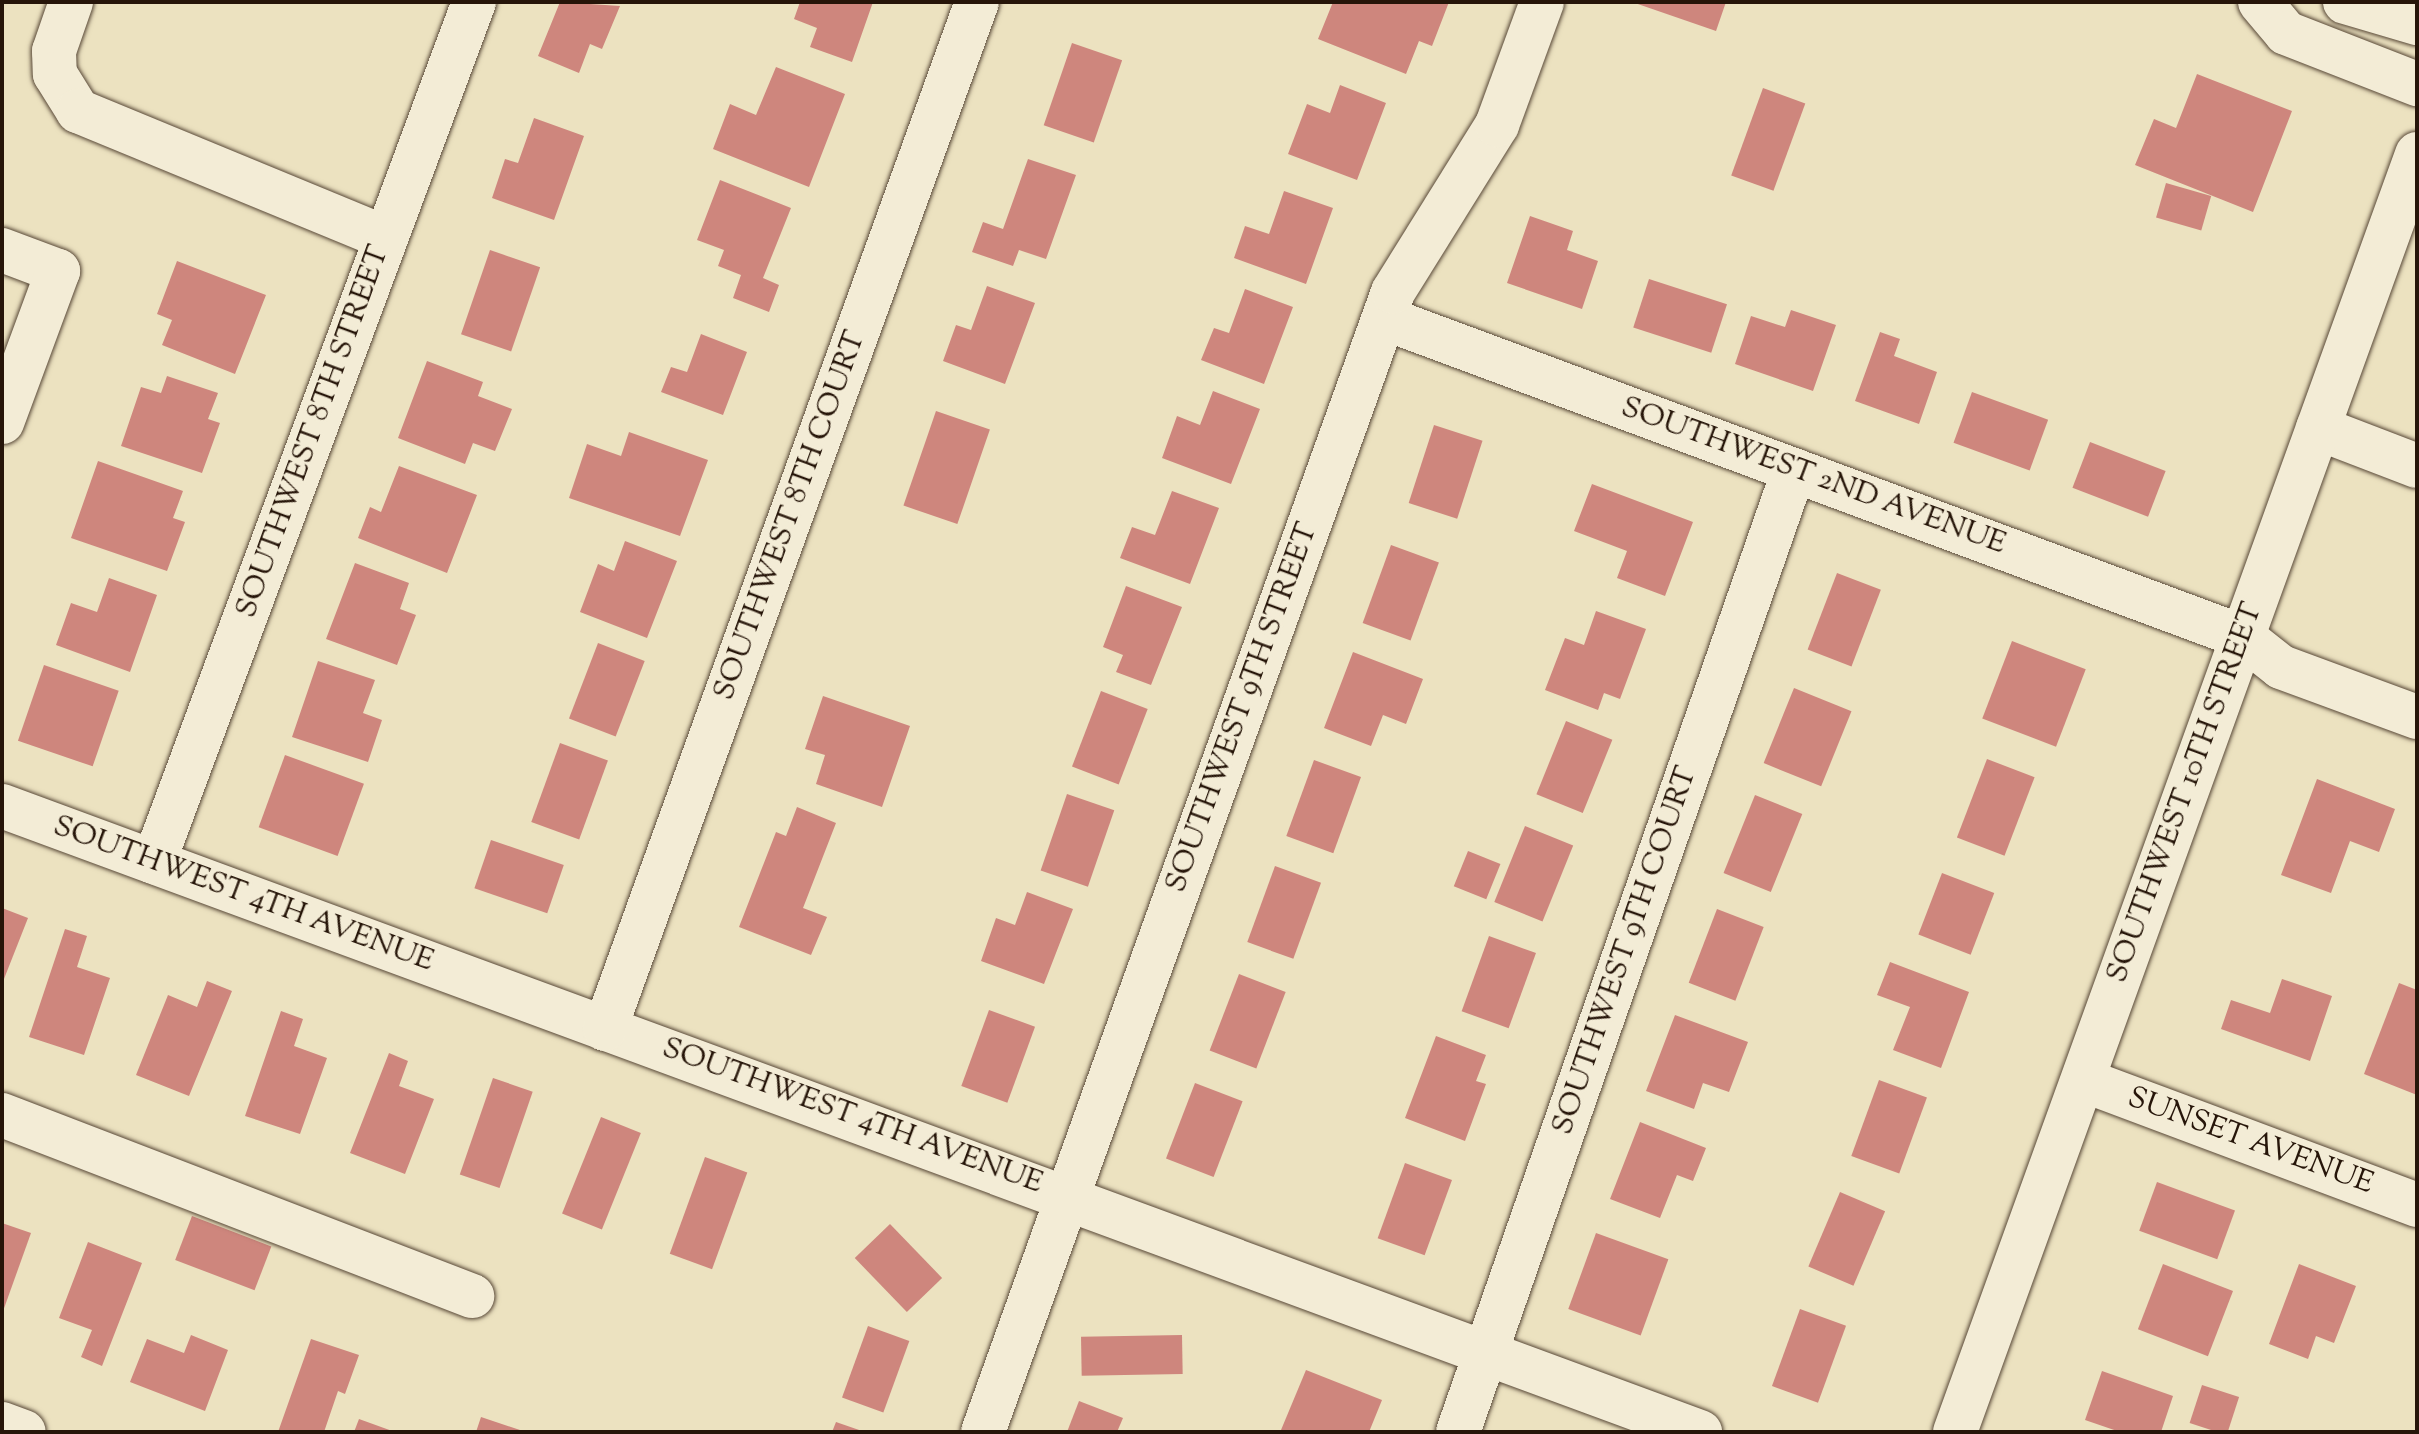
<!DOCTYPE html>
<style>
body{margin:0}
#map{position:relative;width:2419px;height:1434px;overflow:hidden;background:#ece2c0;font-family:"Sorts Mill Goudy",serif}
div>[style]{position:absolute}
.building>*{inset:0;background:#ce867d;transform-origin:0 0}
.roads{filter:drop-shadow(0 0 2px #584837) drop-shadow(0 0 2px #584837)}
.minor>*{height:44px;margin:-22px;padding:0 22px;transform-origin:22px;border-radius:22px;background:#f3ecd6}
span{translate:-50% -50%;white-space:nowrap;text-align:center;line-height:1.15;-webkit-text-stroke:6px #f3ecd6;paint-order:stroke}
.street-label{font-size:30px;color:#261509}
.frame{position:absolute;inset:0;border:4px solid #261509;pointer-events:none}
</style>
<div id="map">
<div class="building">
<div style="clip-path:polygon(560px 2px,620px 6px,602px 49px,590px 44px,579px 73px,538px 56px)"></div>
<div style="clip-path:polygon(800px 2px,873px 2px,852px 62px,810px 47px,817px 28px,794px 19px)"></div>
<div style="clip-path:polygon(1333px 2px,1449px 2px,1432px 46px,1419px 41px,1406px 74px,1318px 39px)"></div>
<div style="clip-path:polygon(1632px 2px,1726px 2px,1716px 31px)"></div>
<div style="left:1072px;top:43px;width:53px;height:87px;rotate:19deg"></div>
<div style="clip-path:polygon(776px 67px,845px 94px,809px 187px,713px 149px,730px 104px,756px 115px)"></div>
<div style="clip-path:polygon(2197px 74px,2292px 111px,2253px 212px,2135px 165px,2154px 119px,2176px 128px)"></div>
<div style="clip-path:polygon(1340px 85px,1386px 103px,1357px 180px,1288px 154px,1307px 104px,1330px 113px)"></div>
<div style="left:1763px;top:88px;width:45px;height:93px;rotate:20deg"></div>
<div style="clip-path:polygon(534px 118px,584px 136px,554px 220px,492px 198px,505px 159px,518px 163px)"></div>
<div style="clip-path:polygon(1028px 159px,1076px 175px,1046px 259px,1019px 250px,1013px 266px,972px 252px,983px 222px,1003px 229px)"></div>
<div style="clip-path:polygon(720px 180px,791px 208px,763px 278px,779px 285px,769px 312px,733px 298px,741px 275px,718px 266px,724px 250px,697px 240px)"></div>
<div style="left:2166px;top:183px;width:47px;height:36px;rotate:16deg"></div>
<div style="clip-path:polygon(1284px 191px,1333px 208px,1306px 284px,1234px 258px,1245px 226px,1269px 234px)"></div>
<div style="clip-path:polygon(1530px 216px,1573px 231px,1567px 250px,1598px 261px,1582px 309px,1507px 283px)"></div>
<div style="left:490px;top:250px;width:53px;height:89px;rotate:19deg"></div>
<div style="clip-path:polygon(177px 261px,266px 295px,235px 374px,162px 345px,172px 320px,157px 314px)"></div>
<div style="left:1649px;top:279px;width:82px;height:51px;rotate:18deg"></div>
<div style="clip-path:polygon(987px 286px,1035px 303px,1005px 384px,943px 361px,956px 325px,971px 330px)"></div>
<div style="clip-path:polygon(1245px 289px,1293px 307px,1264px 384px,1201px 360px,1214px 328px,1229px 333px)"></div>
<div style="clip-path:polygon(1791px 310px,1836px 325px,1813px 391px,1735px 364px,1751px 316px,1785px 327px)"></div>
<div style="clip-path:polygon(1880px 332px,1900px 339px,1894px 356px,1937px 372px,1919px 424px,1855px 401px)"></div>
<div style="clip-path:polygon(701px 334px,747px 352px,723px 415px,661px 392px,671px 367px,687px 372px)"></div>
<div style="clip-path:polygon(427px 361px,483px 382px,478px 396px,512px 409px,495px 451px,473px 443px,465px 464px,398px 438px)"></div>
<div style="clip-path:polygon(167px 376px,218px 393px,208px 419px,220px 423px,202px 473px,121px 446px,141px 387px,161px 393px)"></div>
<div style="clip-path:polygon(1213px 391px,1260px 409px,1231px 484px,1162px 458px,1177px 416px,1200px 425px)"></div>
<div style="left:1972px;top:392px;width:81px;height:54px;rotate:20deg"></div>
<div style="left:936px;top:411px;width:57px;height:100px;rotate:19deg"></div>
<div style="left:1434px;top:425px;width:51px;height:82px;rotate:18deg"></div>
<div style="clip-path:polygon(629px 432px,708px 460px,680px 536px,569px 498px,587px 444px,621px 456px)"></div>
<div style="left:2090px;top:442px;width:81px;height:49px;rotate:21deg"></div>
<div style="clip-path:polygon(98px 461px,183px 491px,173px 518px,185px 522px,167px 571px,71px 538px)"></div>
<div style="clip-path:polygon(399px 466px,477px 495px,447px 573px,358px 538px,370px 507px,381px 512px)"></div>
<div style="clip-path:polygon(1592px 484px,1693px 522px,1665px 596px,1617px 578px,1627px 551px,1574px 531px)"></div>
<div style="clip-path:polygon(1172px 491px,1219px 508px,1190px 584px,1120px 558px,1132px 527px,1155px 535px)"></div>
<div style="clip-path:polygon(625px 541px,677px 561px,647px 638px,580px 612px,598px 564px,614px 571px)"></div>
<div style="left:1391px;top:545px;width:51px;height:83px;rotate:20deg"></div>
<div style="clip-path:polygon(355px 563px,409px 583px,400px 609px,416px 615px,397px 665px,326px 639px)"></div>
<div style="left:1837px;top:573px;width:47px;height:82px;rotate:21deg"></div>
<div style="clip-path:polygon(109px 578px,157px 595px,130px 672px,56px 645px,71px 603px,97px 612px)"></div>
<div style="clip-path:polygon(1126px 586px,1182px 607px,1151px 685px,1116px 672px,1123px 655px,1103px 647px)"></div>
<div style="clip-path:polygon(1596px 611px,1646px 629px,1620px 699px,1604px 693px,1598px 710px,1545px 690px,1565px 638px,1584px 645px)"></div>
<div style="left:2012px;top:641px;width:79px;height:83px;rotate:21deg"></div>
<div style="left:598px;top:643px;width:50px;height:81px;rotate:21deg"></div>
<div style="clip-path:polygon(1353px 652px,1423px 679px,1406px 724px,1383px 715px,1371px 746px,1324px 728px)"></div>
<div style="clip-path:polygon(318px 661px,375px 680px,363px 713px,382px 720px,368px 762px,292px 737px)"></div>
<div style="left:44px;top:665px;width:79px;height:80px;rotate:19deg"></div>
<div style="left:1794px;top:688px;width:62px;height:81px;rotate:22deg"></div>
<div style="left:1101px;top:691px;width:50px;height:81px;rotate:21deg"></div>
<div style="clip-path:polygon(823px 696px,910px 726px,882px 807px,816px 784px,825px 755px,805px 749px)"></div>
<div style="left:1566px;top:721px;width:50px;height:79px;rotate:22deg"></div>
<div style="left:560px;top:743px;width:51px;height:84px;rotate:20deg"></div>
<div style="left:285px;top:755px;width:84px;height:77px;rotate:20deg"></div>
<div style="left:1987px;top:759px;width:51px;height:84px;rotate:21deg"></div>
<div style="left:1314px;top:760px;width:50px;height:81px;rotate:20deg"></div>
<div style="clip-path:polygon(2317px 779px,2395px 809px,2379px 852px,2350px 841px,2331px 893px,2281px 875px)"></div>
<div style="left:1067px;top:794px;width:50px;height:81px;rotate:19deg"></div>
<div style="left:1755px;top:795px;width:51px;height:84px;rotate:22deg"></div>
<div style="clip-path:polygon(797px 807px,836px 823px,803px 908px,827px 917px,811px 955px,739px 927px,776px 832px,786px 836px)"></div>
<div style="left:1525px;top:826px;width:52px;height:82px;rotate:22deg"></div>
<div style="left:491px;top:840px;width:77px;height:51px;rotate:19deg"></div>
<div style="left:1468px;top:851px;width:35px;height:38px;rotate:22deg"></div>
<div style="left:1275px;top:866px;width:49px;height:81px;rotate:20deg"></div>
<div style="left:1942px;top:873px;width:56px;height:66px;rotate:21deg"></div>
<div style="clip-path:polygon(1027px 892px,1073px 909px,1044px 984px,981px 961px,996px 918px,1015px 925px)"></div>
<div style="clip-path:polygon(2px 908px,28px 918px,2px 984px)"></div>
<div style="left:1717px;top:909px;width:50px;height:79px;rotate:21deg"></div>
<div style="clip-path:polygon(65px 929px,87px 936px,77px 967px,110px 978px,84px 1055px,29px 1037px)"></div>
<div style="left:1489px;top:936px;width:50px;height:80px;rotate:20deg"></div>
<div style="clip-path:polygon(1890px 962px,1969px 992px,1941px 1068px,1893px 1050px,1910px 1007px,1877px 995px)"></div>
<div style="left:1239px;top:974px;width:50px;height:82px;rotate:21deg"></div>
<div style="clip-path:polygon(2282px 979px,2332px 996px,2310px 1061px,2221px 1029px,2231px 1000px,2270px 1013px)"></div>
<div style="clip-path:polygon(207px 981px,232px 991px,189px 1096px,136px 1075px,168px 995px,197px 1007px)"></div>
<div style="clip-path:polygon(2399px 983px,2417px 990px,2417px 1095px,2364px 1074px)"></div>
<div style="left:989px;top:1010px;width:49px;height:81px;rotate:20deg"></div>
<div style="clip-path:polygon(281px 1011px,303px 1019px,294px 1046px,327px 1058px,300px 1134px,245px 1116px)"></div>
<div style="clip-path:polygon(1675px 1015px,1748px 1042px,1729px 1092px,1703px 1083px,1694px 1109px,1646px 1091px)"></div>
<div style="clip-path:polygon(1436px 1036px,1486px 1055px,1476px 1081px,1486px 1084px,1465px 1141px,1405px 1118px)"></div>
<div style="clip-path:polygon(389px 1053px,408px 1061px,399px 1086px,434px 1099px,405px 1174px,350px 1153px)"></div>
<div style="left:493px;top:1078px;width:42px;height:102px;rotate:19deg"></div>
<div style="left:1879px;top:1080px;width:51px;height:81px;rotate:20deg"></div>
<div style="left:1195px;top:1083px;width:51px;height:81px;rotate:21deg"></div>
<div style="left:601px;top:1117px;width:43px;height:104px;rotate:22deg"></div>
<div style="clip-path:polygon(1640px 1122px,1706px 1148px,1693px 1181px,1677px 1175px,1660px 1218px,1610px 1199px)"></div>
<div style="left:705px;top:1157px;width:45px;height:103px;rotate:20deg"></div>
<div style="left:1405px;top:1163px;width:50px;height:80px;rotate:20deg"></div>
<div style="left:2157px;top:1182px;width:83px;height:52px;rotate:20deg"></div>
<div style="left:1840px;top:1192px;width:49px;height:81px;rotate:23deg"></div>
<div style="left:192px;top:1216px;width:85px;height:47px;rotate:21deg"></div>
<div style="clip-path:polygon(2px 1223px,31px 1233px,2px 1314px)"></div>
<div style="left:890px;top:1224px;width:75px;height:49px;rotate:46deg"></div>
<div style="left:1596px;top:1233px;width:77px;height:81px;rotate:20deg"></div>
<div style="clip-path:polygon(88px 1242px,142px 1263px,102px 1366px,81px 1357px,92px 1330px,59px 1318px)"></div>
<div style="left:2163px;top:1264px;width:75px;height:70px;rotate:21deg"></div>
<div style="clip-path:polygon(2299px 1264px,2356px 1286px,2334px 1343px,2316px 1336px,2308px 1359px,2269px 1344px)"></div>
<div style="left:1800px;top:1309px;width:49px;height:82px;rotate:20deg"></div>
<div style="left:868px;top:1326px;width:44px;height:76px;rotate:20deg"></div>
<div style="clip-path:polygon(191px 1335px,228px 1350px,205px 1411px,130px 1382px,147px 1339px,184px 1353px)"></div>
<div style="left:1182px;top:1335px;width:39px;height:101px;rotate:89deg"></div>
<div style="clip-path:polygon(311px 1339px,359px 1355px,345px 1394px,338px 1391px,324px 1432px,278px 1432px)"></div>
<div style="clip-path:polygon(1306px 1370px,1382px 1400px,1369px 1432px,1281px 1430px)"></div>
<div style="clip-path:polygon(2102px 1371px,2173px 1396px,2161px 1432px,2120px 1432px,2085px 1420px)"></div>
<div style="left:2202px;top:1385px;width:39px;height:40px;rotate:18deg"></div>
<div style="clip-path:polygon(1079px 1401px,1123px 1418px,1117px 1432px,1067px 1432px)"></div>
<div style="clip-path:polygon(481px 1417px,523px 1431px,523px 1432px,476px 1432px)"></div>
<div style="clip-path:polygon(359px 1419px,395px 1432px,354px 1432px)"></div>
<div style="clip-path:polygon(836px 1422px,862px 1431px,862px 1432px,832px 1432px)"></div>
</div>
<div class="roads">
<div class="minor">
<div style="left:71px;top:2px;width:52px;rotate:109.1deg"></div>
<div style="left:54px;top:51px;width:23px;rotate:88deg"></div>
<div style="left:55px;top:74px;width:44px;rotate:58.1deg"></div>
<div style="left:78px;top:111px;width:333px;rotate:22.4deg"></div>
<div style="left:2260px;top:2px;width:40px;rotate:50deg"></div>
<div style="left:2286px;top:33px;width:141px;rotate:21.3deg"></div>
<div style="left:2345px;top:2px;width:75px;rotate:16.3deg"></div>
<div style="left:2px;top:250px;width:60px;rotate:20.6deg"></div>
<div style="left:58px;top:271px;width:161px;rotate:110.3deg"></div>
<div style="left:1384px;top:318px;width:916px;rotate:20.37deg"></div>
<div style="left:2243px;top:637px;width:48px;rotate:38.3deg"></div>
<div style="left:2281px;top:667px;width:145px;rotate:20.2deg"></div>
<div style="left:2318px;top:428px;width:106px;rotate:21deg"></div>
<div style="left:2px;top:806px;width:1810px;rotate:20.24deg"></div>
<div style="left:154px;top:862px;width:918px;rotate:-69.59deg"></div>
<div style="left:605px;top:1029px;width:1092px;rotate:-70.09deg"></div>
<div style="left:2083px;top:1080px;width:357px;rotate:20.5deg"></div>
<div style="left:2px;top:1115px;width:504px;rotate:21.06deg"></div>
<div style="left:2px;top:1424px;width:23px;rotate:20deg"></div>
<div style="left:983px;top:1432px;width:1211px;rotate:-70.22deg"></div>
<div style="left:1393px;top:292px;width:197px;rotate:-58.1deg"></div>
<div style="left:1497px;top:125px;width:131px;rotate:-69.9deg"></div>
<div style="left:1458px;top:1432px;width:1019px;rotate:-70.75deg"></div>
<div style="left:1955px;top:1432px;width:1359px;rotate:-70.12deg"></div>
</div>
</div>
<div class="street-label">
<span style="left:314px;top:432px;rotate:-70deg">SOUTHWEST 8TH STREET</span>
<span style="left:1813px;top:477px;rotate:20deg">SOUTHWEST 2ND AVENUE</span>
<span style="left:791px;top:516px;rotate:-70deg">SOUTHWEST 8TH COURT</span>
<span style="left:1243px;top:708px;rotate:-70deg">SOUTHWEST 9TH STREET</span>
<span style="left:2186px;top:793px;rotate:-70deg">SOUTHWEST 10TH STREET</span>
<span style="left:243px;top:895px;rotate:20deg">SOUTHWEST 4TH AVENUE</span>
<span style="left:1626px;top:951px;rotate:-71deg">SOUTHWEST 9TH COURT</span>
<span style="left:852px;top:1117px;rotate:20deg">SOUTHWEST 4TH AVENUE</span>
<span style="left:2250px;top:1142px;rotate:20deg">SUNSET AVENUE</span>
</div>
<div class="frame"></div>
</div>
